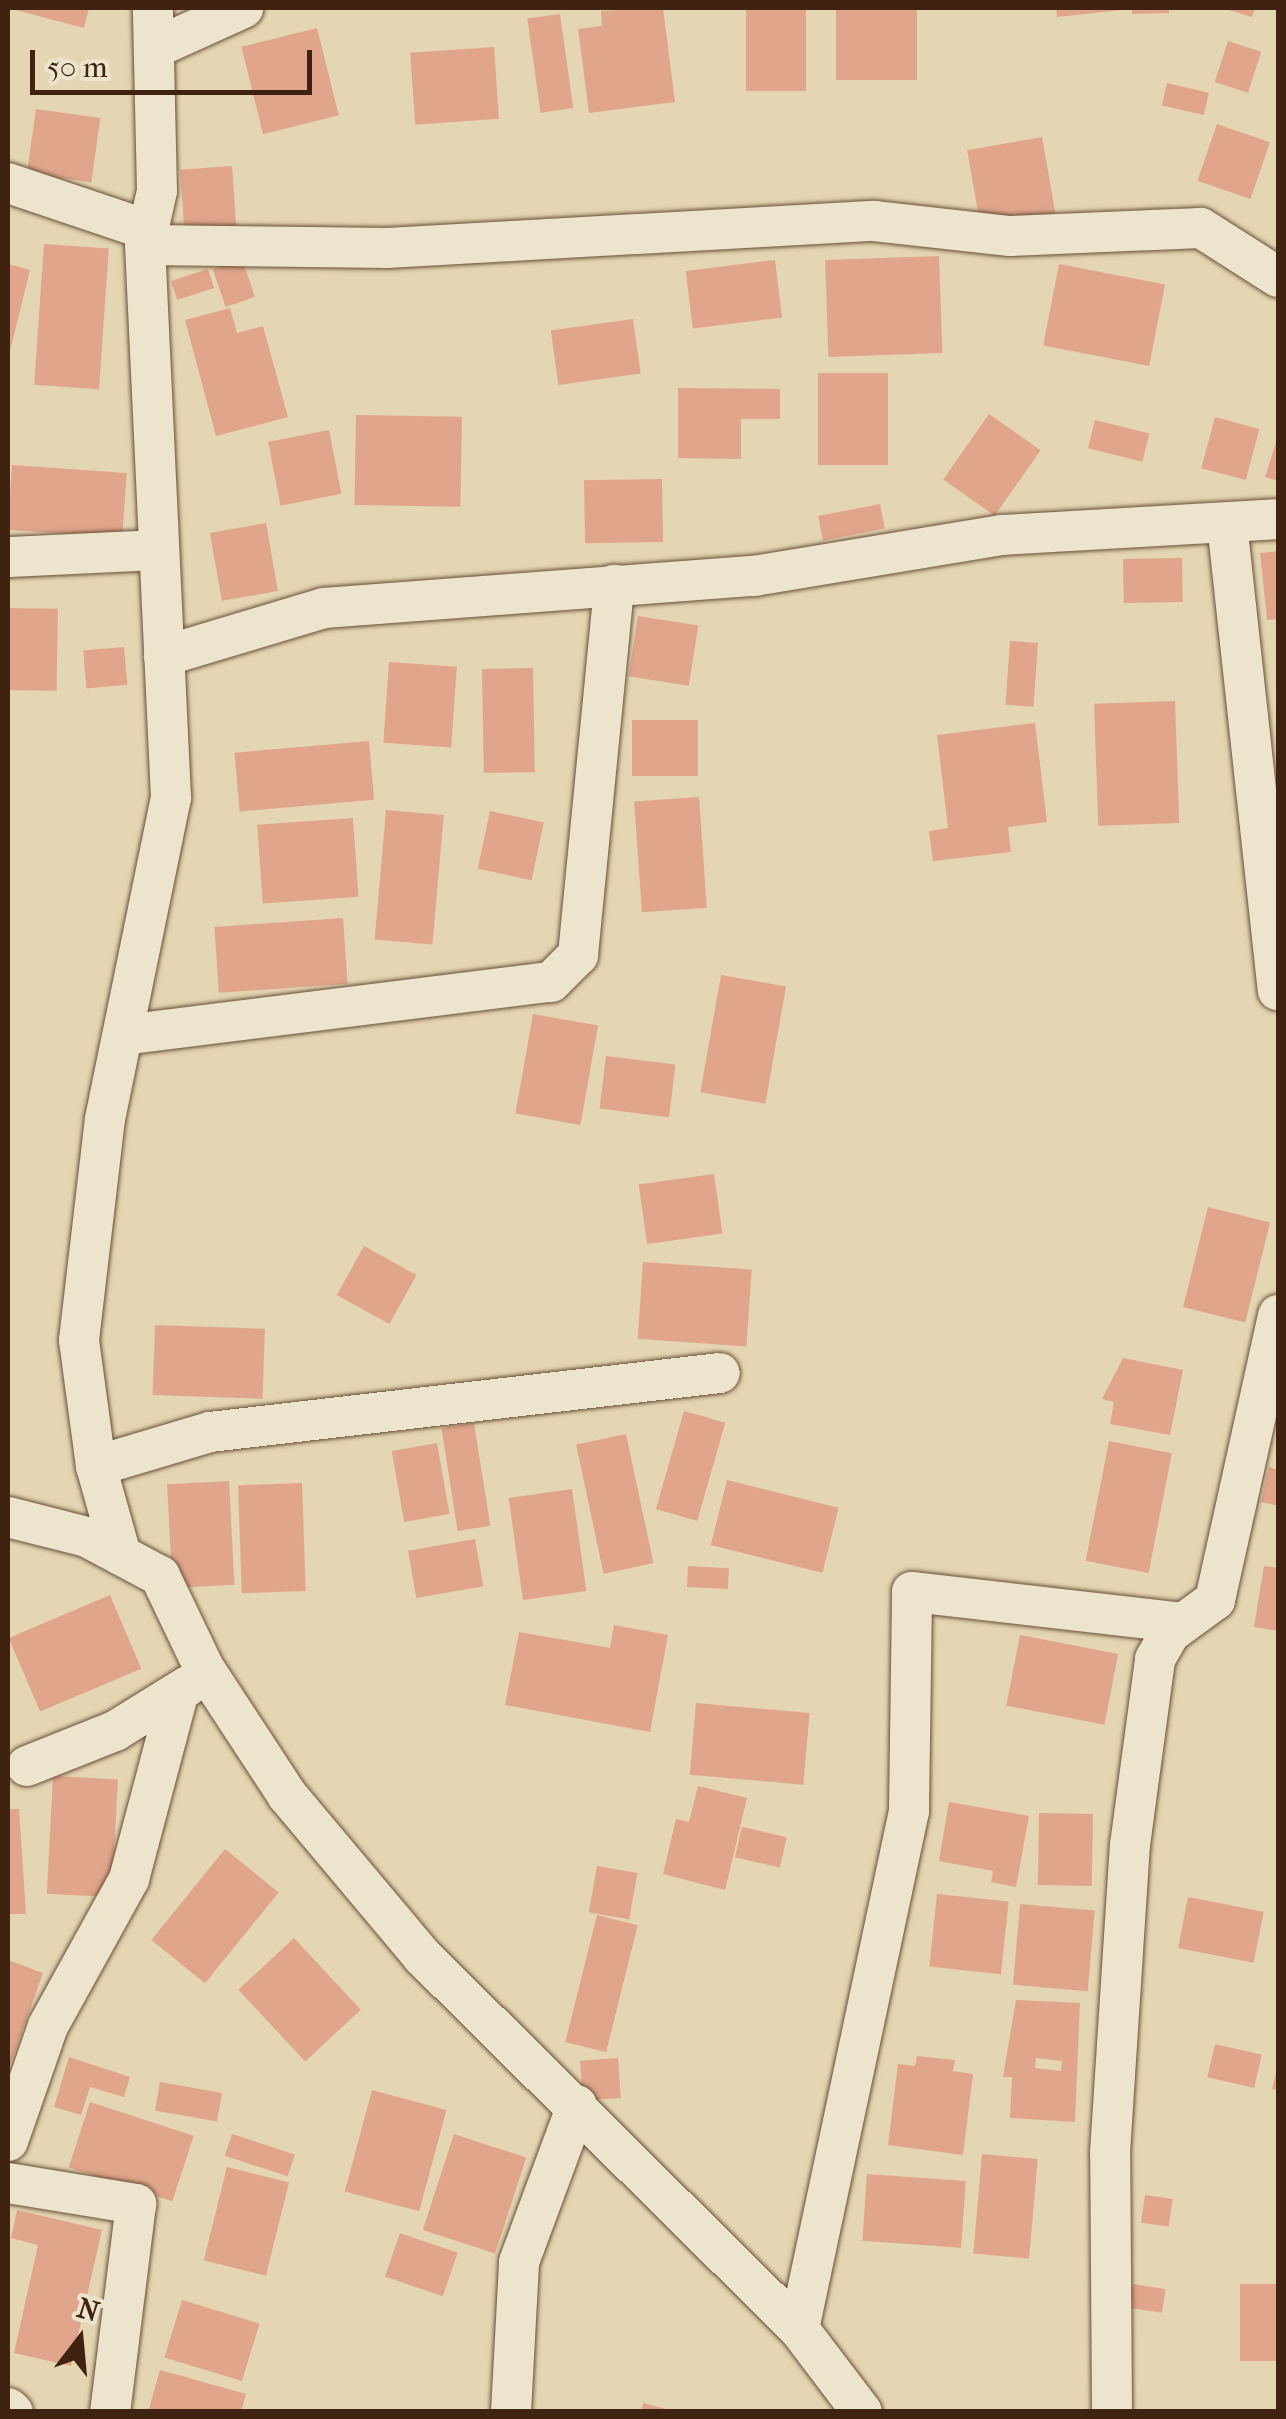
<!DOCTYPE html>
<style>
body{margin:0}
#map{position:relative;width:1286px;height:2419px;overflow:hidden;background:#e4d6b2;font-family:"IM FELL French Canon",serif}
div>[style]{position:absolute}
.building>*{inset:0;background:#e0a58a;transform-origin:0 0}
.roads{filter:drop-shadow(0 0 2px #694f39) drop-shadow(0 0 2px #694f39)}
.street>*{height:40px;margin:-20px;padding:0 20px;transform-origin:20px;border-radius:20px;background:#ede4cd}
span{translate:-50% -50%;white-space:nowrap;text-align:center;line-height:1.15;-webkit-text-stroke:10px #ede4cd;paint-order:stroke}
.frame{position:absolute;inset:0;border:10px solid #402211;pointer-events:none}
.north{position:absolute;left:30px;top:2289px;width:100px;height:100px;-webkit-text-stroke:8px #ede4cd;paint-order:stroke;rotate:16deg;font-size:28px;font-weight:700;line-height:40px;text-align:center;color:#402211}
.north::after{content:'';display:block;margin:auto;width:35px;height:45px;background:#402211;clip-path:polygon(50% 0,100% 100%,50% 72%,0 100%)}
.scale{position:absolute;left:30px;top:50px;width:282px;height:45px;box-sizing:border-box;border:5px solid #402211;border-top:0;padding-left:12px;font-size:30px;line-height:35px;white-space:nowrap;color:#402211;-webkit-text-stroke:8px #ede4cd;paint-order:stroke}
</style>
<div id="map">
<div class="building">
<div style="clip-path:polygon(8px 8px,89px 8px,84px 28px)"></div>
<div style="clip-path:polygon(663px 8px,675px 102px,589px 113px,578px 29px,602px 26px,601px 11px)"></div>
<div style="left:746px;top:8px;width:60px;height:83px"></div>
<div style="left:836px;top:8px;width:81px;height:72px"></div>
<div style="clip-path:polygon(1056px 8px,1121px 8px,1121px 10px,1057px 17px)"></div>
<div style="clip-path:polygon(1132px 8px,1169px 8px,1169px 13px,1132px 14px)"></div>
<div style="clip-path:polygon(1222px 8px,1255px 8px,1252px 17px)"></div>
<div style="left:560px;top:14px;width:95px;height:33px;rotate:82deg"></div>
<div style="left:317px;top:28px;width:90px;height:78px;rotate:76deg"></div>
<div style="left:1228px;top:41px;width:35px;height:43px;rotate:18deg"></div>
<div style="left:494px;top:47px;width:72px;height:84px;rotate:86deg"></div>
<div style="left:1167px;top:83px;width:43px;height:23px;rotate:13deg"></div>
<div style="left:36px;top:109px;width:65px;height:65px;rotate:8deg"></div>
<div style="left:1217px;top:124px;width:56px;height:60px;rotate:19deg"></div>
<div style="left:1042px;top:137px;width:77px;height:76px;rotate:80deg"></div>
<div style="left:232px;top:166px;width:60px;height:52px;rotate:86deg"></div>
<div style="left:44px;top:244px;width:65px;height:141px;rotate:4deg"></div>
<div style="left:939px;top:256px;width:97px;height:114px;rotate:88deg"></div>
<div style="left:242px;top:259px;width:40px;height:31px;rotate:71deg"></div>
<div style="left:775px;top:260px;width:58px;height:90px;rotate:83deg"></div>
<div style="clip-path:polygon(8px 264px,30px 270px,9px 355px,8px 355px)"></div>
<div style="left:1059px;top:264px;width:108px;height:83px;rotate:11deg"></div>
<div style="left:208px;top:269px;width:20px;height:39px;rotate:72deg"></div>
<div style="clip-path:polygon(230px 308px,237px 333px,263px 326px,288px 417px,216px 436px,185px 320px)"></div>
<div style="left:633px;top:319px;width:55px;height:83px;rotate:82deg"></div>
<div style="left:818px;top:373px;width:70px;height:92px"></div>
<div style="clip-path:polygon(678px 388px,780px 389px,780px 419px,741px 419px,741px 459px,678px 458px)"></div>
<div style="left:989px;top:414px;width:63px;height:80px;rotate:35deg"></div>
<div style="left:356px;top:415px;width:106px;height:90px;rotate:1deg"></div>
<div style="left:1215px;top:417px;width:46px;height:53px;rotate:15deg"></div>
<div style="left:1095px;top:420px;width:56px;height:29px;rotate:14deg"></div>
<div style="left:329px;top:430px;width:65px;height:62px;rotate:79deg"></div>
<div style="clip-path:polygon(1278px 436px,1278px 481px,1265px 477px)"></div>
<div style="left:12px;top:465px;width:115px;height:65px;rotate:4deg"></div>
<div style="left:662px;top:479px;width:63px;height:78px;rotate:89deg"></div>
<div style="left:880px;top:504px;width:25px;height:63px;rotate:79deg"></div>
<div style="left:266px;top:523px;width:69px;height:57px;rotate:80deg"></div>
<div style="clip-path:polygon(1278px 551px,1278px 619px,1267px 620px,1260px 553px)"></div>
<div style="left:1182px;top:558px;width:44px;height:59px;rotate:89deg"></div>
<div style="left:8px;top:608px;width:50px;height:82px;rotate:1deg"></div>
<div style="left:638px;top:616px;width:61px;height:61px;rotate:9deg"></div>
<div style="left:1010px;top:641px;width:28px;height:64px;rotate:4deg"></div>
<div style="left:124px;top:647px;width:38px;height:41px;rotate:85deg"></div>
<div style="left:389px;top:662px;width:68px;height:81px;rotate:4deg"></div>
<div style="left:533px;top:668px;width:104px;height:51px;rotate:89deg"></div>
<div style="left:1175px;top:701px;width:122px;height:81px;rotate:88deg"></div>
<div style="left:632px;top:720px;width:66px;height:56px"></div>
<div style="clip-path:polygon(1035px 723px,1047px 822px,1008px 827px,1011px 852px,933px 861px,929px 831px,948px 828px,937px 735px)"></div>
<div style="left:369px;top:741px;width:59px;height:135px;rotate:85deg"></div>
<div style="left:699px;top:797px;width:111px;height:65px;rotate:86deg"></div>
<div style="left:386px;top:810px;width:58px;height:130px;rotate:5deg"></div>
<div style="left:490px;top:811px;width:55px;height:59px;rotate:12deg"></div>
<div style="left:353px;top:818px;width:79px;height:96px;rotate:86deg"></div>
<div style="left:343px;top:918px;width:66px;height:129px;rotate:86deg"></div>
<div style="left:721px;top:975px;width:66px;height:119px;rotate:10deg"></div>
<div style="left:533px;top:1014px;width:66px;height:101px;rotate:10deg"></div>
<div style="left:606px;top:1056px;width:70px;height:53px;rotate:7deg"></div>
<div style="left:714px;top:1174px;width:60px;height:76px;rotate:82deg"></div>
<div style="left:1208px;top:1207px;width:64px;height:103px;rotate:14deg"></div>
<div style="left:364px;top:1246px;width:60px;height:56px;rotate:29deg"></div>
<div style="left:643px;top:1262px;width:109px;height:77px;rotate:4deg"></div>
<div style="left:155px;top:1325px;width:110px;height:70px;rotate:2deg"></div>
<div style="clip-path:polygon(1123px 1358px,1183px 1370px,1170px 1435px,1110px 1424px,1114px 1402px,1102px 1399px)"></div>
<div style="left:684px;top:1411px;width:43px;height:102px;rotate:16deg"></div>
<div style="left:474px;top:1423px;width:104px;height:33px;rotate:81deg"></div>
<div style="left:626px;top:1434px;width:132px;height:51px;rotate:78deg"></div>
<div style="left:1109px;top:1441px;width:64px;height:122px;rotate:11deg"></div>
<div style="left:437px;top:1443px;width:72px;height:46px;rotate:80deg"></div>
<div style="clip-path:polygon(1269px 1467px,1278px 1470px,1278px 1506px,1261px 1502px)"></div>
<div style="left:727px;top:1480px;width:115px;height:67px;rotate:14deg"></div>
<div style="left:229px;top:1481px;width:104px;height:62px;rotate:87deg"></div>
<div style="left:302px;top:1483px;width:108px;height:64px;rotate:88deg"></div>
<div style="left:572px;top:1489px;width:103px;height:64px;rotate:82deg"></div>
<div style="left:475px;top:1539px;width:48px;height:68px;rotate:80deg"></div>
<div style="left:688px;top:1566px;width:41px;height:21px;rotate:3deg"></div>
<div style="clip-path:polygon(1264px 1566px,1278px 1568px,1278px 1631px,1254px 1627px)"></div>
<div style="left:110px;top:1595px;width:80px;height:110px;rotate:67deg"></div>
<div style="clip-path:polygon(614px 1625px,668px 1635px,650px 1732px,505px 1705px,519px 1632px,610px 1648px)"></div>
<div style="left:1020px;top:1635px;width:100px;height:72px;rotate:11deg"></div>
<div style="left:696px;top:1703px;width:114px;height:72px;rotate:5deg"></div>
<div style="left:53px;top:1776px;width:65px;height:118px;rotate:3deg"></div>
<div style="clip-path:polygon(698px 1786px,747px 1798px,725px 1890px,663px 1874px,676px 1819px,689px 1822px)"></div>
<div style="clip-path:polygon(949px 1802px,1029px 1816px,1016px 1887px,991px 1882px,993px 1871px,939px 1861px)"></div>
<div style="clip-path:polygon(8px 1809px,19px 1809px,26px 1914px,8px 1914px)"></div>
<div style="left:1039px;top:1813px;width:54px;height:72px;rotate:1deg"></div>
<div style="left:742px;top:1827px;width:46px;height:31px;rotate:13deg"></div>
<div style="left:225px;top:1849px;width:69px;height:117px;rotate:39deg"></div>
<div style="left:597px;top:1866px;width:41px;height:47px;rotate:10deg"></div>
<div style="left:937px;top:1894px;width:72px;height:73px;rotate:6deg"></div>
<div style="left:1188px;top:1897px;width:77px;height:52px;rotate:11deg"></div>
<div style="left:1020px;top:1904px;width:75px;height:81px;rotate:5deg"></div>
<div style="left:597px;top:1915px;width:42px;height:131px;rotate:14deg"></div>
<div style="left:294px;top:1938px;width:98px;height:76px;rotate:47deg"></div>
<div style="clip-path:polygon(8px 1960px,43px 1973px,8px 2071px)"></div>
<div style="clip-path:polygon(evenodd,1016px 2000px,1080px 2003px,1075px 2122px,1010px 2118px,1012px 2077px,1003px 2077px,1016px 2000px,1036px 2058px,1062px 2061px,1061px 2071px,1035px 2068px,1036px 2058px)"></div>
<div style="left:1215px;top:2044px;width:48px;height:34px;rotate:13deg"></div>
<div style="clip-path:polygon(917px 2056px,955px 2060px,953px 2071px,973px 2074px,963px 2155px,888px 2145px,898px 2064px,915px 2066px)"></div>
<div style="clip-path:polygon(69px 2057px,130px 2077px,124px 2097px,90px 2087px,81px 2115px,54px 2107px)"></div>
<div style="left:618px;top:2058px;width:40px;height:38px;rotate:86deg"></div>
<div style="clip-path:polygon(1278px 2065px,1278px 2090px,1272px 2089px)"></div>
<div style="left:160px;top:2082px;width:63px;height:29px;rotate:10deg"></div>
<div style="left:372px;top:2090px;width:77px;height:105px;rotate:15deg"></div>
<div style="left:90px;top:2102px;width:109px;height:69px;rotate:18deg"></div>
<div style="left:232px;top:2134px;width:66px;height:23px;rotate:18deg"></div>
<div style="left:454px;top:2134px;width:76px;height:101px;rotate:18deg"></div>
<div style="left:982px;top:2154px;width:56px;height:100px;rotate:5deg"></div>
<div style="left:227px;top:2167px;width:64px;height:96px;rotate:14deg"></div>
<div style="left:867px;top:2174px;width:99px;height:67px;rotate:4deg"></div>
<div style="left:1145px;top:2195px;width:28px;height:28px;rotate:8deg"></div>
<div style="clip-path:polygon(17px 2210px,102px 2230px,71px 2366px,14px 2353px,38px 2245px,11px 2238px)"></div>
<div style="left:400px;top:2233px;width:61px;height:46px;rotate:19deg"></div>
<div style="left:1133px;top:2284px;width:33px;height:24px;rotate:9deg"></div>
<div style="left:1240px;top:2284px;width:38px;height:77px"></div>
<div style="left:182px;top:2300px;width:81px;height:60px;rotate:17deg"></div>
<div style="clip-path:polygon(160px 2370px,246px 2394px,241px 2412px,148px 2412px)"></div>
<div style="clip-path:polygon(643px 2403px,669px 2410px,669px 2412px,641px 2412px)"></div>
</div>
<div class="roads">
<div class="street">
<div style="left:155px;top:48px;width:97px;rotate:-24.4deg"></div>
<div style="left:8px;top:183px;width:148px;rotate:18.6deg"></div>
<div style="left:145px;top:245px;width:242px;rotate:0.7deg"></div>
<div style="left:387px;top:248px;width:488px;rotate:-3.2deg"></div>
<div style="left:874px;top:221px;width:137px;rotate:6.3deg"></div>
<div style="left:1010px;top:236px;width:191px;rotate:-2.4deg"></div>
<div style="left:1201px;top:228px;width:91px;rotate:32.5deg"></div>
<div style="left:1227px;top:523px;width:470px;rotate:83.8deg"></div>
<div style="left:8px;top:557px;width:151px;rotate:-2.7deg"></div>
<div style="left:164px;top:656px;width:167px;rotate:-16.7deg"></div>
<div style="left:324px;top:608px;width:431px;rotate:-4.3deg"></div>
<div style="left:754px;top:576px;width:251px;rotate:-9.4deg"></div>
<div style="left:1002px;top:535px;width:276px;rotate:-3.3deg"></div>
<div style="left:123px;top:1035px;width:431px;rotate:-7.1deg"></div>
<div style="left:551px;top:982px;width:38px;rotate:-45deg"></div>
<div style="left:578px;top:955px;width:372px;rotate:-84.4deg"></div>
<div style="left:96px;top:1466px;width:119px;rotate:-16.6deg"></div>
<div style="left:210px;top:1432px;width:513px;rotate:-6.6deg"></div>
<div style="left:8px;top:1517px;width:81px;rotate:14.2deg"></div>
<div style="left:87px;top:1537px;width:83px;rotate:28.1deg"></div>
<div style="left:160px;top:1576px;width:102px;rotate:64.4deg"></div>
<div style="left:204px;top:1668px;width:152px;rotate:56.8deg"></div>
<div style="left:287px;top:1795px;width:210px;rotate:50deg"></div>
<div style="left:422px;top:1956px;width:530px;rotate:44.69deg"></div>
<div style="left:799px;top:2329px;width:104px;rotate:52.8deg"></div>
<div style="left:121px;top:1555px;width:92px;rotate:-105.7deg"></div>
<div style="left:96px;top:1466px;width:127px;rotate:-97.7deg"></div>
<div style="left:79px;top:1340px;width:223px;rotate:-83.3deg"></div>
<div style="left:105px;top:1119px;width:328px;rotate:-78.4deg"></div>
<div style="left:171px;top:798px;width:554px;rotate:-92.69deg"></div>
<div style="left:145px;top:245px;width:55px;rotate:-77.5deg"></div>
<div style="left:157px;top:191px;width:183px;rotate:-91.3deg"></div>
<div style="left:27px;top:1766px;width:95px;rotate:-21.7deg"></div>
<div style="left:115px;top:1731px;width:86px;rotate:-31.7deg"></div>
<div style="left:8px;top:2141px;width:122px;rotate:-70.8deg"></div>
<div style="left:48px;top:2026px;width:168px;rotate:-61.1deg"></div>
<div style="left:129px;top:1879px;width:187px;rotate:-75.1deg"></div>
<div style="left:8px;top:2183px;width:130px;rotate:9.3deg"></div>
<div style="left:136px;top:2204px;width:210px;rotate:97.1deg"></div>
<div style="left:799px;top:2329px;width:530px;rotate:-78.01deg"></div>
<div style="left:909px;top:1811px;width:219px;rotate:-89.2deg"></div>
<div style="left:912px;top:1592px;width:272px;rotate:6.5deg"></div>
<div style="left:8px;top:2408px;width:6px;rotate:39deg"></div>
<div style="left:511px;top:2412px;width:150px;rotate:-86.9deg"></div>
<div style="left:519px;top:2262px;width:167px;rotate:-69.7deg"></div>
<div style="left:1112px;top:2412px;width:259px;rotate:-90.4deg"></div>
<div style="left:1110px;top:2153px;width:309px;rotate:-86.3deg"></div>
<div style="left:1130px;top:1845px;width:188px;rotate:-82.3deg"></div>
<div style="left:1155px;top:1659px;width:30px;rotate:-60deg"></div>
<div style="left:1170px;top:1633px;width:56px;rotate:-36.3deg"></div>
<div style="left:1215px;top:1600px;width:292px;rotate:-77.5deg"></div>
</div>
</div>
<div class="frame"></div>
<div class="north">N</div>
<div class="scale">50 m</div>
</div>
